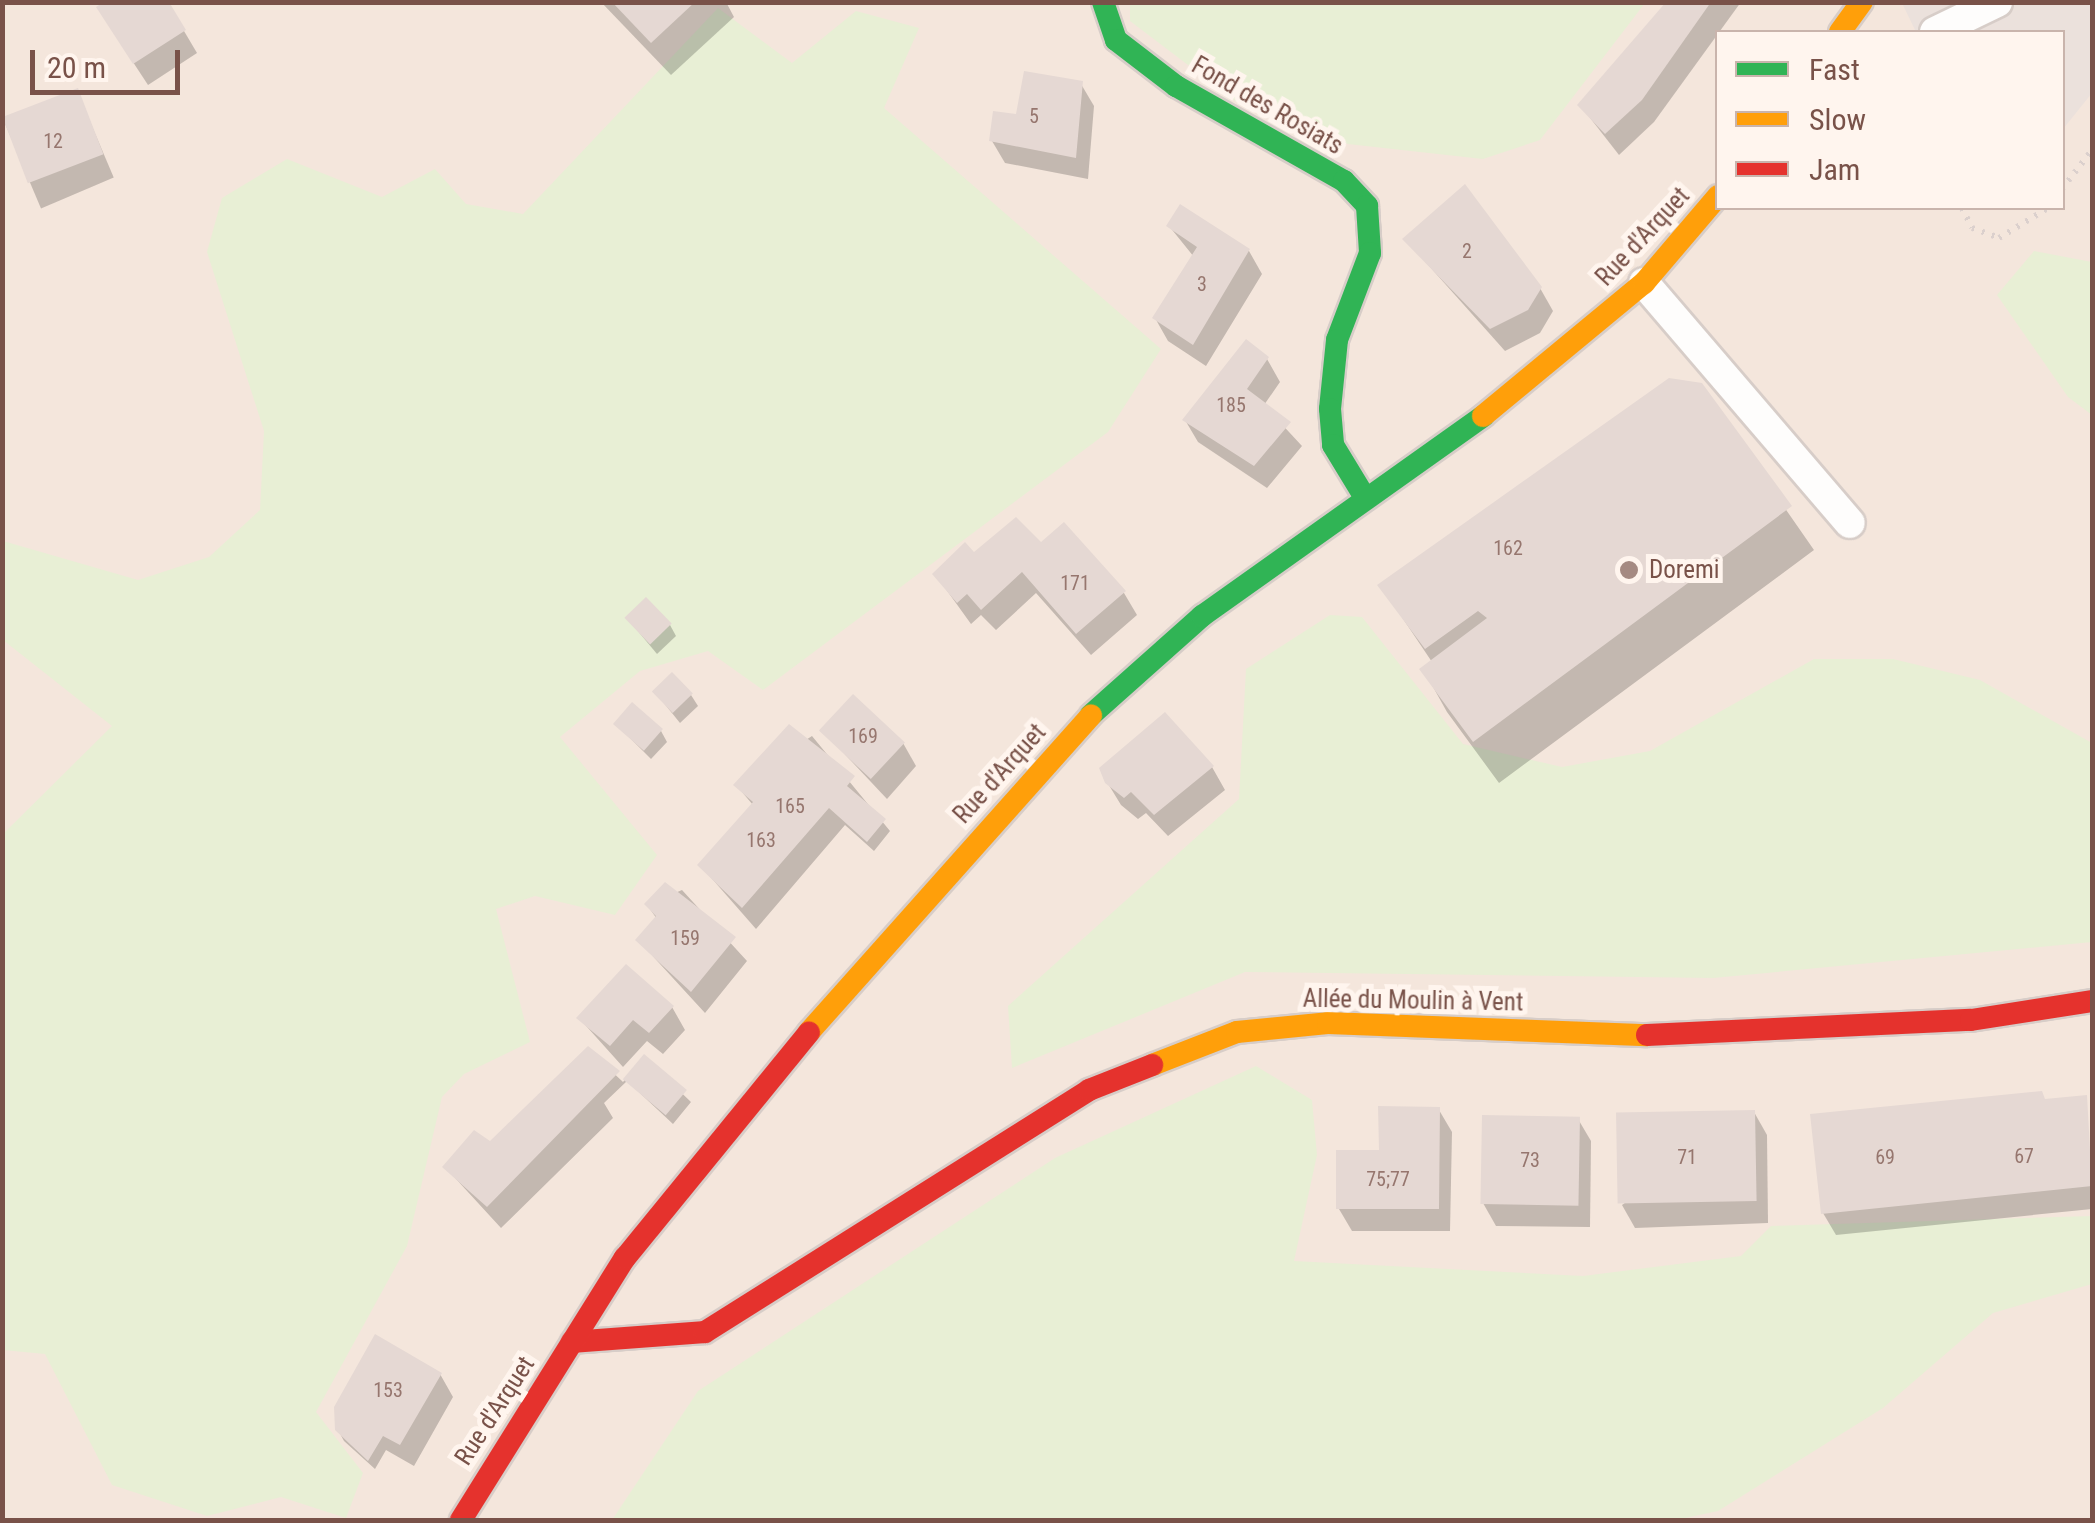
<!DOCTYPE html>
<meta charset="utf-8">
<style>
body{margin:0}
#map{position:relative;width:2095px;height:1523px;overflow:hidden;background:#f8f2ec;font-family:"Roboto Condensed",sans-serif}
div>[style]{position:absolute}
.residential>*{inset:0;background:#f4e6dc}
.industrial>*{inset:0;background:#ebe1dc}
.green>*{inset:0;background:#e8efd5}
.shadow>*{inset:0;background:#0003;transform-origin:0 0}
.building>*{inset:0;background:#e5d8d3;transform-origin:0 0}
.path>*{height:6px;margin-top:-3px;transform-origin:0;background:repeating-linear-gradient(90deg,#dbd0cd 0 2.5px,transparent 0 10.5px)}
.roads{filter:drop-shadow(2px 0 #d7cdc8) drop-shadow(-2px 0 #d7cdc8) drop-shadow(0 2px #d7cdc8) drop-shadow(0 -2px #d7cdc8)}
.lane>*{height:30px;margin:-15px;padding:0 15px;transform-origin:15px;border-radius:15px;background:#fefdfc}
.fast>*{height:22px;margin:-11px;padding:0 11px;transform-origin:11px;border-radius:11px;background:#30b455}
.slow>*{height:22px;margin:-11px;padding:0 11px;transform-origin:11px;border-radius:11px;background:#ff9f0a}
.jam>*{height:22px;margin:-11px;padding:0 11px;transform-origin:11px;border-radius:11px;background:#e5322d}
.dots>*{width:28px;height:28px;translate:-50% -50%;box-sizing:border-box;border:5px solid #fff5ee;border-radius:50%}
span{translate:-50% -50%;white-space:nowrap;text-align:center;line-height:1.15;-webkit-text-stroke:10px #fff5ee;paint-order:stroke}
.number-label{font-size:20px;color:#96766e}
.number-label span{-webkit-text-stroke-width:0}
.street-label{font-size:25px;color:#795249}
.poi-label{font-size:25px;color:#795249}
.left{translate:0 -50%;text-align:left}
.frame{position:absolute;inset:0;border:5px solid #795249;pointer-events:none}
.legend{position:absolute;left:1715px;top:30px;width:350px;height:180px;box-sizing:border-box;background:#fff5ee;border:2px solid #c9b4ac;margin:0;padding:12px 18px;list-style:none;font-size:30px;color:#795249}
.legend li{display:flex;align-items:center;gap:20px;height:50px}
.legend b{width:50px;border:2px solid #c9b4ac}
.scale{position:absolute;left:30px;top:50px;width:150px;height:45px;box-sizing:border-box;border:5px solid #795249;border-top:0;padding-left:12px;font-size:30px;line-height:35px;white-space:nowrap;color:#795249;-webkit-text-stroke:8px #fff5ee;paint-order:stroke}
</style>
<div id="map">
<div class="residential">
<i style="clip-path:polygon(evenodd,3px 3px,2092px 3px,2092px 1520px,3px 1520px,3px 3px,1718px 32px,2062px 32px,2062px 208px,1718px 208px,1718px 32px)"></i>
</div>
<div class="industrial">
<i style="clip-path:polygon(1902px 3px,2092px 3px,2092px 93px,2063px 129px,2062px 32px,1916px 32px)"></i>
</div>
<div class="green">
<i style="clip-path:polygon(1130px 3px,1645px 3px,1540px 140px,1483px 159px,1348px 144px,1242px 106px,1130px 21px)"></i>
<i style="clip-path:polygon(718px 8px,792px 63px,856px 11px,919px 28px,884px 108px,1161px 349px,1108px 432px,763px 690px,708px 651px,640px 671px,560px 737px,657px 855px,615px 915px,535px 896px,496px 909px,530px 1042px,464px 1074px,442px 1097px,407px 1246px,316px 1412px,363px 1473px,346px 1518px,281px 1497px,207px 1516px,112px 1485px,45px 1354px,3px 1350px,3px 834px,112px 726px,3px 640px,3px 541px,138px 580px,209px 557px,260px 510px,264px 431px,207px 252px,222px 198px,287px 159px,382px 197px,435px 169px,466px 204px,523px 214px)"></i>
<i style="clip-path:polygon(2034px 251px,2092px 262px,2092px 415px,2068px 397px,1997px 295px)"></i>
<i style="clip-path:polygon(1330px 615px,1362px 617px,1463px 744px,1562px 767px,1650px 751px,1814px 659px,1893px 659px,1980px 680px,2092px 743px,2092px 942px,1713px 978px,1245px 972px,1012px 1068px,1008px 1006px,1239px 799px,1246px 669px)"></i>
<i style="clip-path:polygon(1256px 1066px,1312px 1100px,1317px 1155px,1294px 1261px,1583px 1276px,1741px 1256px,1771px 1226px,2092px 1216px,2092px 1284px,1993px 1313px,1883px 1408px,1718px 1511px,1676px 1520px,612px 1520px,698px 1391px,1055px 1158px)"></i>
</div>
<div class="shadow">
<i style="clip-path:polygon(601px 2px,726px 2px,734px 17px,671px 75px)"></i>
<i style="clip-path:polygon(1667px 2px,1741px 2px,1654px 122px,1619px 155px,1580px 105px)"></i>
<i style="clip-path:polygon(112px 30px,184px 31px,197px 53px,148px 85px)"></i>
<i style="clip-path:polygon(1081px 84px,1094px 106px,1088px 179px,1005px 163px,992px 141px)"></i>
<i style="left:77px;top:91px;width:94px;height:79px;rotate:67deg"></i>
<i style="clip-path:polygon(1169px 226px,1249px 251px,1262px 274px,1206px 366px,1168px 341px,1155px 318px,1194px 257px)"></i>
<i style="clip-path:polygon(1405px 239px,1540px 288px,1553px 311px,1540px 333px,1505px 351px)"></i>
<i style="clip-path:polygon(1267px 359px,1280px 382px,1264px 405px,1302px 446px,1267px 488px,1198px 442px,1185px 420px)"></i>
<i style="clip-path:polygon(1700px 386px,1814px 550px,1499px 783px,1447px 712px,1423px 669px,1432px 662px,1381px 586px)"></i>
<i style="clip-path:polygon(1041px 546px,1124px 593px,1137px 615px,1091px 655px,1036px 593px,996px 630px,981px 615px,971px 624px,935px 574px,974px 556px)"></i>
<i style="clip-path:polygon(627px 618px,670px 625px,676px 636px,657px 654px)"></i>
<i style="clip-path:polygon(655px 692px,691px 695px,698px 706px,680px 723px)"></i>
<i style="clip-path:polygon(616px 724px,661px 731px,667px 742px,651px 759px)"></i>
<i style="clip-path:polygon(823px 731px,903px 743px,916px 766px,887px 799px)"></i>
<i style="clip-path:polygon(812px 736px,890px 831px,874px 851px,845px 825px,756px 929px,700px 865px,753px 805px,736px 785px)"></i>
<i style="clip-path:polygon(1212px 767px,1225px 790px,1168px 836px,1146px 813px,1138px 819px,1121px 805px,1107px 782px)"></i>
<i style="clip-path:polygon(682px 890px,747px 961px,705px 1013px,638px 940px,657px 919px,647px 905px)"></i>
<i style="clip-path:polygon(672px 1007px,685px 1030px,663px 1054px,647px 1041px,623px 1067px,579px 1018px)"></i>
<i style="clip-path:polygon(588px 1049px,623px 1082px,644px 1057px,691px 1102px,673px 1124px,627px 1081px,604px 1103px,613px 1118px,501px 1228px,445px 1167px,490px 1145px)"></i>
<i style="clip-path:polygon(2086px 1097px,2092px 1209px,1836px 1235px,1823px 1213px,2045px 1101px)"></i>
<i style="clip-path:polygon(1439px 1110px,1452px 1132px,1450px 1231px,1352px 1231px,1339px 1209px,1381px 1152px)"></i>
<i style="clip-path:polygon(1754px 1112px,1767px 1135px,1768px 1223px,1635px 1228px,1622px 1205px)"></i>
<i style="clip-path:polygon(1578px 1119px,1591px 1141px,1590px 1227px,1496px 1226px,1483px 1203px)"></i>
<i style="clip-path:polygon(440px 1374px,453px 1397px,414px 1466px,386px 1450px,375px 1469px,344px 1441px,338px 1430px)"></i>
</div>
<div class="building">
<i style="clip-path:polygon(104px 2px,169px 2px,186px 30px,133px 64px,96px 7px)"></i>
<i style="clip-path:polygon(612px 2px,695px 2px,651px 43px)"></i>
<i style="clip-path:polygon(1666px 2px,1711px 2px,1642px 100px,1605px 134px,1577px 105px)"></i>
<i style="clip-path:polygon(1024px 71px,1083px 81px,1076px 158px,989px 141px,993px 111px,1016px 114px)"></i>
<i style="left:78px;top:88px;width:71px;height:81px;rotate:69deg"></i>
<i style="clip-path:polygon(1465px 184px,1542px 287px,1528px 310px,1490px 329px,1402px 239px)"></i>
<i style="clip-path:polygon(1180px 204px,1250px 249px,1193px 345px,1152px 318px,1197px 247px,1166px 226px)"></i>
<i style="clip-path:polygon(1246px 339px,1269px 357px,1247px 389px,1291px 422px,1254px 466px,1182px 420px)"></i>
<i style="clip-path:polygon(1669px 378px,1702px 383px,1792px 506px,1473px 742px,1419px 669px,1487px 618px,1478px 611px,1425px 649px,1377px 585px)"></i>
<i style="clip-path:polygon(1016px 517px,1041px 542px,1064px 522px,1126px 591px,1076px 634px,1022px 572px,981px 610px,967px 594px,957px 603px,932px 574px,965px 542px,974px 552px)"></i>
<i style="left:646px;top:597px;width:37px;height:30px;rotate:46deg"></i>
<i style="left:672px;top:672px;width:30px;height:28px;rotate:46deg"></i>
<i style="left:853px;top:694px;width:71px;height:50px;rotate:43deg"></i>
<i style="left:632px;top:702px;width:41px;height:29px;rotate:41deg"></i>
<i style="clip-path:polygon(1165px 712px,1214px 766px,1154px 815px,1131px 792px,1124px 798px,1105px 783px,1099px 768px)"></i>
<i style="clip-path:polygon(789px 724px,855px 776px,847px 786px,886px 819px,867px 842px,829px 808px,742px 908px,697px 865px,753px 802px,733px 785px)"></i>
<i style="clip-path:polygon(665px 882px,736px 937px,691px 992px,635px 940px,656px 916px,644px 904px)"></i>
<i style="clip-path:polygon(626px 964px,674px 1006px,649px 1033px,633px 1020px,610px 1046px,576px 1018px)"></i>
<i style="clip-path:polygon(588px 1046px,620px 1071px,487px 1207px,442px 1167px,474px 1130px,490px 1141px)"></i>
<i style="left:644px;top:1054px;width:56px;height:33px;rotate:40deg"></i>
<i style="clip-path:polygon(2042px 1091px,2045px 1099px,2087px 1095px,2092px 1186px,1821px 1214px,1810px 1114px)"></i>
<i style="clip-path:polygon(1378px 1106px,1440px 1107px,1439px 1209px,1336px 1209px,1336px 1150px,1379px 1150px)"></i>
<i style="left:1755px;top:1110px;width:91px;height:139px;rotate:89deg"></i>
<i style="left:1482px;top:1115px;width:98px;height:89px;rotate:1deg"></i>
<i style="clip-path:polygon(375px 1334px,442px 1373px,400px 1445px,383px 1436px,368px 1461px,335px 1430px,334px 1407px)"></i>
</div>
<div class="path">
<i style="left:2062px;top:189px;width:49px;rotate:-52.4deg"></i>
<i style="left:1962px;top:208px;width:22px;rotate:63deg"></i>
<i style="left:1972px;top:228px;width:29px;rotate:20deg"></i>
<i style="left:1999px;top:238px;width:57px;rotate:-31.5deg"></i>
</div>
<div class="roads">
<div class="lane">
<i style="left:1935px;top:32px;width:69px;rotate:-25.8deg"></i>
<i style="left:1644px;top:283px;width:316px;rotate:49.4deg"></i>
</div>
<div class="fast">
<i style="left:1103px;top:2px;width:40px;rotate:71.1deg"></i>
<i style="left:1116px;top:40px;width:76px;rotate:37.5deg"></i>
<i style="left:1176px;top:86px;width:193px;rotate:29.5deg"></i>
<i style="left:1344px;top:181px;width:34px;rotate:47deg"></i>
<i style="left:1367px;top:206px;width:47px;rotate:86.3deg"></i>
<i style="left:1370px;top:253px;width:93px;rotate:110.8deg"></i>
<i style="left:1337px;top:340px;width:69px;rotate:95.8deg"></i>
<i style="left:1330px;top:409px;width:36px;rotate:85deg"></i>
<i style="left:1333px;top:445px;width:60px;rotate:58.7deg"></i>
<i style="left:1091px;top:715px;width:149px;rotate:-41.7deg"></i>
<i style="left:1202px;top:616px;width:345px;rotate:-35.4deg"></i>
</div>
<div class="slow">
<i style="left:1840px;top:32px;width:37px;rotate:-54deg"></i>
<i style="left:1483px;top:416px;width:209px;rotate:-39.6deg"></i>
<i style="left:1644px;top:283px;width:114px;rotate:-49.6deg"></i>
<i style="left:809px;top:1032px;width:424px;rotate:-48.3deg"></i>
<i style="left:1152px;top:1065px;width:91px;rotate:-21.2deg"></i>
<i style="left:1237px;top:1032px;width:91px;rotate:-5.6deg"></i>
<i style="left:1328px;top:1023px;width:319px;rotate:2.2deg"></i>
</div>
<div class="jam">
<i style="left:1647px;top:1035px;width:324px;rotate:-2.7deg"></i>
<i style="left:1971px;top:1020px;width:122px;rotate:-8.9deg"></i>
<i style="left:572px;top:1342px;width:133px;rotate:-4.3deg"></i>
<i style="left:705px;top:1332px;width:454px;rotate:-32.2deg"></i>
<i style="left:1089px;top:1090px;width:68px;rotate:-21.6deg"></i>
<i style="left:461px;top:1520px;width:309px;rotate:-58deg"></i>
<i style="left:625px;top:1258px;width:291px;rotate:-50.8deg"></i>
</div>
</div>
<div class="dots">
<i style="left:1629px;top:570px;background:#a58a82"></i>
</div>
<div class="number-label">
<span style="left:1034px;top:116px">5</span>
<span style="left:53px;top:141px">12</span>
<span style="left:1467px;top:251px">2</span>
<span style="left:1202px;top:284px">3</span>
<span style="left:1231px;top:405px">185</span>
<span style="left:1508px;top:548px">162</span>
<span style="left:1075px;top:583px">171</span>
<span style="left:863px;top:736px">169</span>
<span style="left:790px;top:806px">165</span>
<span style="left:761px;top:840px">163</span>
<span style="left:685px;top:938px">159</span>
<span style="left:2024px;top:1156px">67</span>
<span style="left:1687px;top:1157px">71</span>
<span style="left:1885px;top:1157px">69</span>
<span style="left:1530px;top:1160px">73</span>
<span style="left:1388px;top:1179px">75;77</span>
<span style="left:388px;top:1390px">153</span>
</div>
<div class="street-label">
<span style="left:1267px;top:106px;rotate:30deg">Fond des Rosiats</span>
<span style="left:1643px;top:237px;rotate:-47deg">Rue d'Arquet</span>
<span style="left:1000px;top:774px;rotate:-48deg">Rue d'Arquet</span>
<span style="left:1413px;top:1001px;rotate:1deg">Allée du Moulin à Vent</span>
<span style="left:495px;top:1411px;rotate:-57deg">Rue d'Arquet</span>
</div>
<div class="poi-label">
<span class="left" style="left:1649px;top:570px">Doremi</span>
</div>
<div class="frame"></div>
<ul class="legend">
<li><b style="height:12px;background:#30b455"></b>Fast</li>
<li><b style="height:12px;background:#ff9f0a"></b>Slow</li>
<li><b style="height:12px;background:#e5322d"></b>Jam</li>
</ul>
<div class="scale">20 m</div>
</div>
